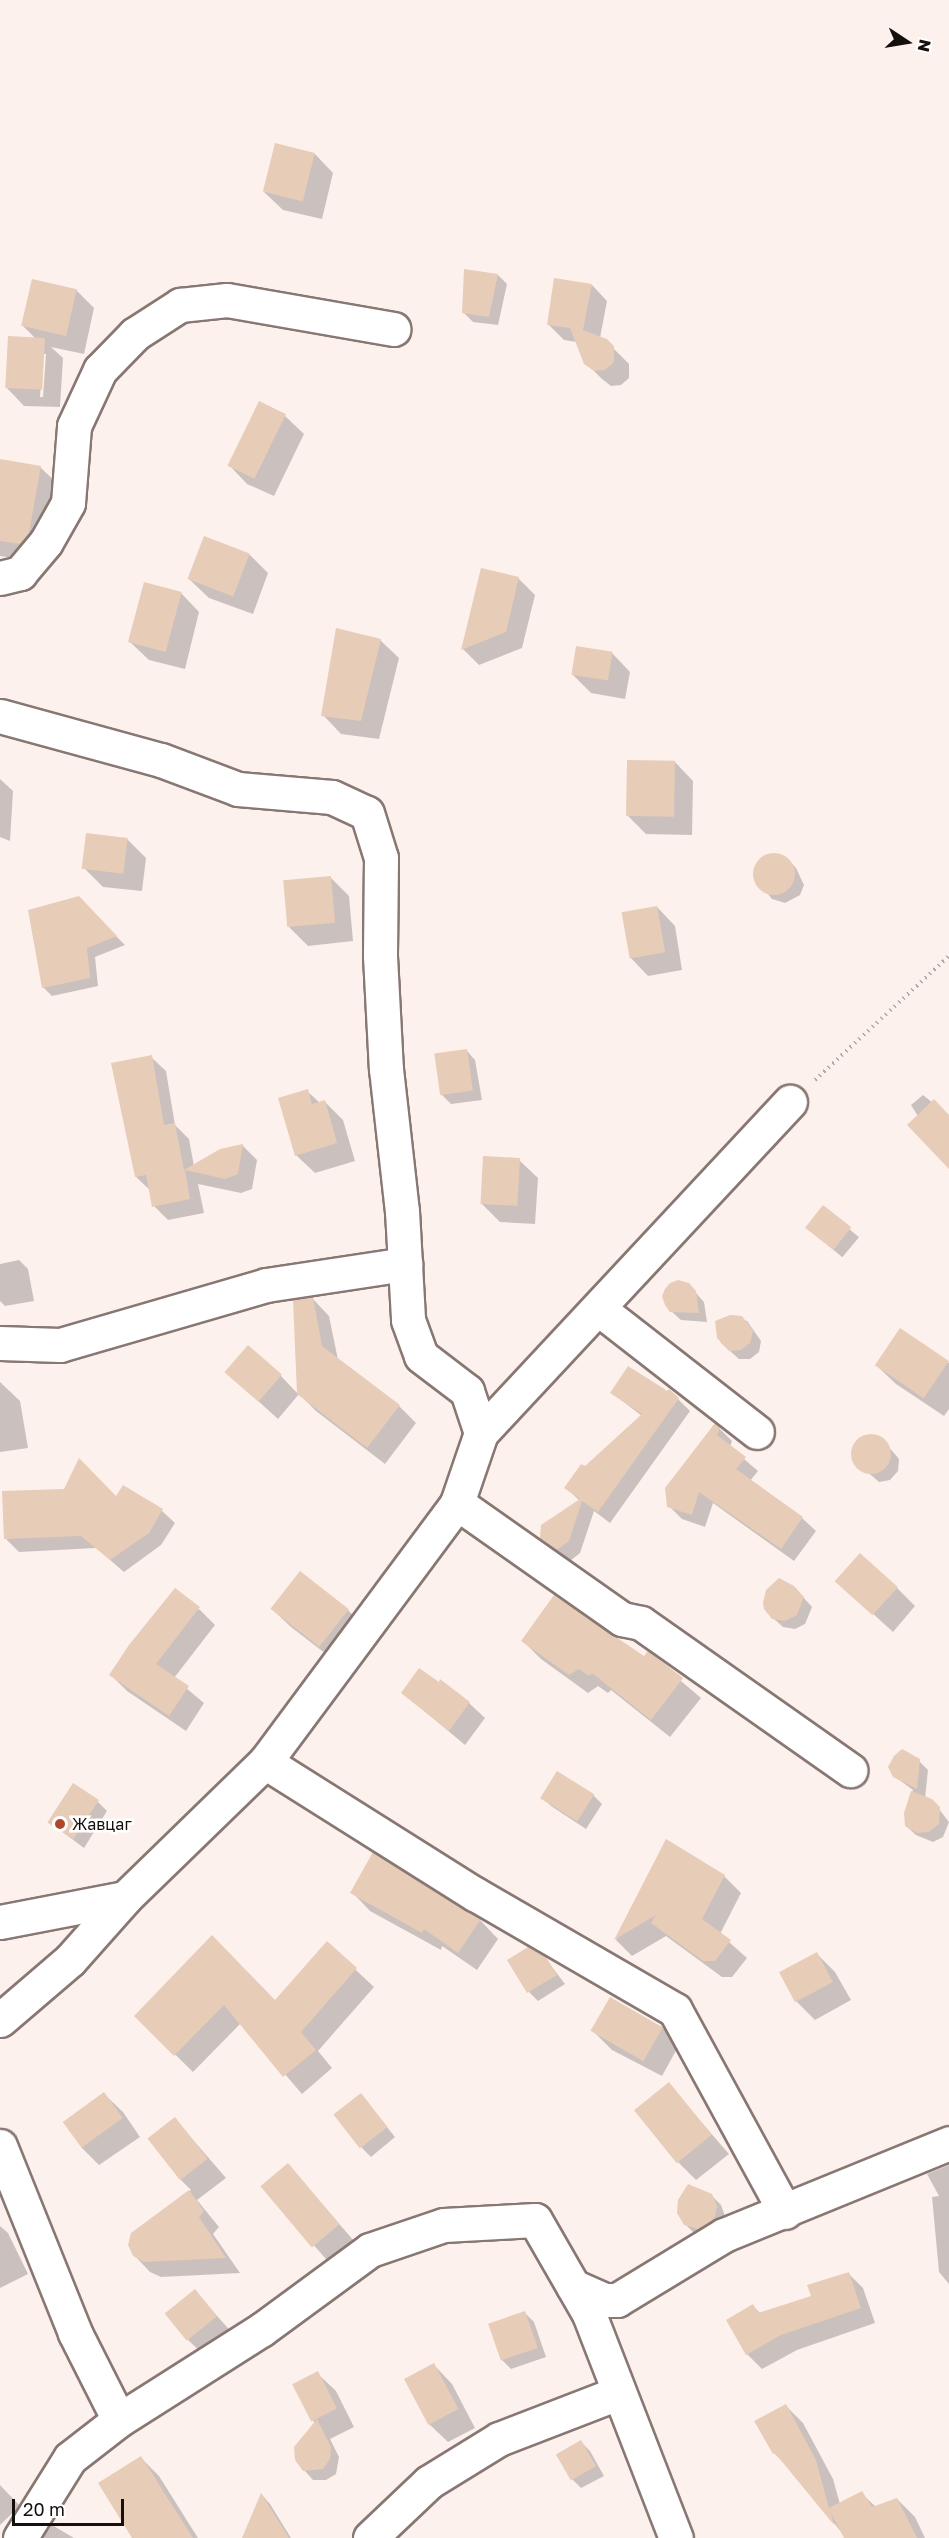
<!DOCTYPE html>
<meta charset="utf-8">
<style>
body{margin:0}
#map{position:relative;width:949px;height:2538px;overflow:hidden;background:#fdf1ed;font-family:"Golos Text",sans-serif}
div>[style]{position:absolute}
.shadow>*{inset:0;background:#0003;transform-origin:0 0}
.building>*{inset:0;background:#e7ccb8;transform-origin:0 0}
.round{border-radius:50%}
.path>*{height:4px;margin-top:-2px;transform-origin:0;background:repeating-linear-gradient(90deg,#b3a9a6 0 1.5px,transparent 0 6px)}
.roads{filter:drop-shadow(2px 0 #887772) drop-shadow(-2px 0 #887772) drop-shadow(0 2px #887772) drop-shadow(0 -2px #887772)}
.minor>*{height:33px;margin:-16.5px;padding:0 16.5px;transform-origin:16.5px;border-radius:16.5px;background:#fff}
.dots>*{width:16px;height:16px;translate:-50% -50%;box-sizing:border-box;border:3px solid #fff;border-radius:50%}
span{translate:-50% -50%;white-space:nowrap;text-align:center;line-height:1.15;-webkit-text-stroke:5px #fff;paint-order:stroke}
.poi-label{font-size:16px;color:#150f0d}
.left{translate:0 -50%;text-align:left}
.north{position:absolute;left:877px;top:12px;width:60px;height:60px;-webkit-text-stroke:4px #fff;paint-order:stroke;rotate:102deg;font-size:16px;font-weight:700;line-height:24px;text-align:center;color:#150f0d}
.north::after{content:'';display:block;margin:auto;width:21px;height:27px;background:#150f0d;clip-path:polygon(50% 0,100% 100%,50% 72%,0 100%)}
.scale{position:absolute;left:12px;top:2499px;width:112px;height:27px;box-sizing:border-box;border:3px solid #150f0d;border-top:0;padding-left:8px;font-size:18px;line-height:21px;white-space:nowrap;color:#150f0d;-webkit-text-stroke:4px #fff;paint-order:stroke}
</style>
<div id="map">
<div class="shadow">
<i style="clip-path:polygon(315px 154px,333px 173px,322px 219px,283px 210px,264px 192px)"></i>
<i style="clip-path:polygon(498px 275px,507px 284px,498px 325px,473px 322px,463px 312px)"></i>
<i style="clip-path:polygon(592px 285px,607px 301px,600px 338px,606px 341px,629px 364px,629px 378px,621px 385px,611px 386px,602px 379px,586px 363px,577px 342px,564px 340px,549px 325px)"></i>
<i style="clip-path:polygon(evenodd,76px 290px,94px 308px,84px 354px,51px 347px,63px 358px,60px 407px,24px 406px,6px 387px,36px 339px,23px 326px,76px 290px,43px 354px,46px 354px,43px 397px,40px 397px,43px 354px)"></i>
<i style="clip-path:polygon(285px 416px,304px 434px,274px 496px,247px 484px,229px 465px)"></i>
<i style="clip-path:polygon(0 460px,40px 467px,59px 485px,38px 562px,0 556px)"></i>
<i style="clip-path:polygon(205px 538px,250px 555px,268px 573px,253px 614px,209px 598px,190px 580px)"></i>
<i style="clip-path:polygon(518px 578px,535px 595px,522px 648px,479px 665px,463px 649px)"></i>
<i style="clip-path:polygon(181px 593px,199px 612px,185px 669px,149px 660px,130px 642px)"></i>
<i style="clip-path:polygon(380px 640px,399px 658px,379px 739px,341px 734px,323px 715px)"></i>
<i style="clip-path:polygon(612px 653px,630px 672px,625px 699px,591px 693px,573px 675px)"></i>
<i style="clip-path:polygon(675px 762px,693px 781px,692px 835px,646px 834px,627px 815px)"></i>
<i style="clip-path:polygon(0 779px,13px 791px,10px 841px,0 837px)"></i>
<i style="clip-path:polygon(127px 839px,146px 858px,142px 891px,103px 887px,84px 868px)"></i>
<i style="clip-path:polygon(774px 854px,787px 858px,796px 868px,804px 885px,800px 895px,785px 903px,772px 899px,755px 878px,755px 871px,761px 859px)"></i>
<i style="clip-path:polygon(331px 878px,349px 896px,353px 941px,308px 946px,289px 927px)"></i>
<i style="clip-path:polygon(78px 898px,125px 945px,95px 957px,98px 986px,52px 996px,43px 987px)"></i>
<i style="clip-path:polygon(657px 907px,675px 926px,682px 970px,648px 976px,630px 957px)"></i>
<i style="clip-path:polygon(466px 1050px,475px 1060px,482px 1100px,451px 1104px,442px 1095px)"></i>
<i style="clip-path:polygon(151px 1057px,166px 1071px,175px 1125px,189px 1139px,194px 1166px,242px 1145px,257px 1160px,252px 1189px,241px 1193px,198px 1184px,204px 1213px,168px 1220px,154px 1206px,151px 1191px,136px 1177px)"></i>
<i style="clip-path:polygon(307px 1091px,320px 1103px,325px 1102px,343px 1120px,355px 1161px,315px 1173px,296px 1155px)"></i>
<i style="clip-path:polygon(923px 1095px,949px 1116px,949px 1166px,911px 1105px)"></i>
<i style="clip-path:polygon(519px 1160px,538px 1178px,535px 1224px,500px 1222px,482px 1204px)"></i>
<i style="left:823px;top:1207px;width:47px;height:26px;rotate:40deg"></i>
<i style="clip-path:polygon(19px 1260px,28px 1269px,34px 1301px,5px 1306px,0 1301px,0 1264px)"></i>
<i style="clip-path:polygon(695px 1292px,704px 1302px,707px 1322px,681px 1320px,671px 1311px)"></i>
<i style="clip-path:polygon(312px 1298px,329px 1316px,338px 1360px,399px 1406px,416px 1423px,385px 1464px,316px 1411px,299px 1394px,278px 1419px,226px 1372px,281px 1376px,298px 1394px)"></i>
<i style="clip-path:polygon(731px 1316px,747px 1321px,761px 1341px,759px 1352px,750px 1359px,739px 1359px,721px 1343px,716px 1322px)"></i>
<i style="clip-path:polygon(900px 1331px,949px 1363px,949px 1409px,944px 1416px,896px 1384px,877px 1366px)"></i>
<i style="clip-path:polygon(629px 1368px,678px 1399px,690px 1411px,610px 1523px,594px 1511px,580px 1553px,570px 1561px,541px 1538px,580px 1501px,566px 1488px,642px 1416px,612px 1393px)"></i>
<i style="clip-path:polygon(0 1382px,20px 1401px,28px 1448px,0 1452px)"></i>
<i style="clip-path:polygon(719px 1428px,732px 1441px,730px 1447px,758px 1471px,750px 1481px,802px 1518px,816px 1531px,794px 1561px,713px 1503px,705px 1527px,682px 1519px,669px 1506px)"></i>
<i style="clip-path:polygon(869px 1436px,882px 1439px,899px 1459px,898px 1471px,890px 1480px,879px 1482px,856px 1462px,856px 1445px)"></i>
<i style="clip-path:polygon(117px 1499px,162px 1511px,175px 1523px,161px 1545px,124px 1572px,96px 1548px,19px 1552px,6px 1539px)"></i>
<i style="clip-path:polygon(300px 1573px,348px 1610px,366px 1629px,339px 1664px,291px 1627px,272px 1609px)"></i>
<i style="clip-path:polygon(837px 1581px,897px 1588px,915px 1606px,893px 1632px)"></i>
<i style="clip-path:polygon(803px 1597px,812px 1607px,805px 1624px,795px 1629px,783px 1627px,773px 1618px)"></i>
<i style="clip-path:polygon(199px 1609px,215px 1625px,174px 1678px,204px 1703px,186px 1731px,127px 1691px,111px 1675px)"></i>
<i style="clip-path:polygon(523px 1641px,644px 1658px,648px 1653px,701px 1698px,670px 1737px,611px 1690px,608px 1693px,598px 1686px,588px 1693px,541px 1659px)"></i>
<i style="clip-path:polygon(403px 1693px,469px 1703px,485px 1718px,465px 1745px)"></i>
<i style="clip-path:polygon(919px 1761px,928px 1770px,925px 1799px,935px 1804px,949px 1822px,943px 1837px,933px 1842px,916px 1835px,906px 1826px,905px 1813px,913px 1790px,894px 1776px)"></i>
<i style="clip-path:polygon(593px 1795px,602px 1804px,586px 1829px,551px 1806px,542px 1797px)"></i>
<i style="clip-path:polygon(98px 1802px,107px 1811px,84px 1848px,49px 1822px)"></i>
<i style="clip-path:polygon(667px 1841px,724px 1876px,741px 1893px,720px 1934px,747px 1958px,732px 1977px,722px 1977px,666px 1936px,632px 1956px,616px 1940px)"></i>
<i style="clip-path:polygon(373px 1854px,480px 1920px,498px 1939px,477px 1970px,442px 1946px,441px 1950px,370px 1911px,352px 1892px)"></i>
<i style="clip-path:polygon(212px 1938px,276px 2002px,327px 1943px,374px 1987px,318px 2051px,332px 2068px,302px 2094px,241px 2023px,193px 2072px,136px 2016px)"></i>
<i style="clip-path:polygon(817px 1954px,835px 1972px,851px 2000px,815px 2020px,796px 2001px,781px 1974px)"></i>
<i style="clip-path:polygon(545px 1958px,565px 1984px,538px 2001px,529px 1992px)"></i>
<i style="clip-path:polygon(661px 2026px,679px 2045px,662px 2076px,612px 2050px,593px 2031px)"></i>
<i style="clip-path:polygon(668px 2084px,729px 2154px,696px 2180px,678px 2162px)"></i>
<i style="clip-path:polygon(104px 2094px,123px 2112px,140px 2137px,99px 2165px,81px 2147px)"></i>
<i style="clip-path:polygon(361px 2095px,395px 2137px,371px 2157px,362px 2148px)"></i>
<i style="clip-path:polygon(175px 2119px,226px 2178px,197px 2200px,219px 2227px,213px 2234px,240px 2273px,161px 2277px,150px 2272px,134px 2255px,132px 2234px,191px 2190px,181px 2180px)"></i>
<i style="left:288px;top:2165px;width:104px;height:33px;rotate:49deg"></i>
<i style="clip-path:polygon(949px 2165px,949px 2284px,939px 2272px,932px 2197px,939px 2196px,927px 2174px)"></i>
<i style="clip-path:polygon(711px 2195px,721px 2205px,725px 2216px,722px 2228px,708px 2237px,694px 2233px,685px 2224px)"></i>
<i style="clip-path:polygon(0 2226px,8px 2233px,28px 2274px,0 2288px)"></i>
<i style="clip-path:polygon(848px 2273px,863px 2288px,875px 2323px,797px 2350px,762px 2369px,747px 2354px,753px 2306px,761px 2314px,813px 2297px)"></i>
<i style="clip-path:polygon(195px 2291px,234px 2335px,207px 2358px,188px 2340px)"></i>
<i style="clip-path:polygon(525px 2313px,534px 2322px,546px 2357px,511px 2369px,502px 2360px)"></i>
<i style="clip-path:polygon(434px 2365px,452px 2384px,475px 2428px,448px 2442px,429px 2424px)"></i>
<i style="clip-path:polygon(317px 2373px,336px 2391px,354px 2427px,330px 2439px,339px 2457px,336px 2474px,326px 2480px,313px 2480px,304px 2470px,315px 2424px,294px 2385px)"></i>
<i style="clip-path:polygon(786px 2406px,803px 2423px,833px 2479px,840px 2504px,861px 2493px,876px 2507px,897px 2499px,915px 2517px,925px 2538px,846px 2538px,792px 2471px,774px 2453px)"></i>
<i style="clip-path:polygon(581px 2442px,590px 2451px,604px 2476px,581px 2488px,572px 2479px,558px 2454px)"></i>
<i style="clip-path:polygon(141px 2458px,159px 2476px,198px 2538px,135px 2538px)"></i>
<i style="clip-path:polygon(0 2485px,20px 2506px,0 2525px)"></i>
<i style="clip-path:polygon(262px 2495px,270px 2504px,291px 2538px,249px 2538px)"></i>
<i style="clip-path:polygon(52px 2525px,74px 2538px,43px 2538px)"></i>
</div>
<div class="building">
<i style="left:275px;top:143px;width:41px;height:50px;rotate:14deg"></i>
<i style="clip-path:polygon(464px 269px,498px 274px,489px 317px,462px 313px)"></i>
<i style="clip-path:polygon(554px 278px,592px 284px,583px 330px,607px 339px,614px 346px,614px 362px,605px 370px,594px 371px,584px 364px,570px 328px,547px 325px)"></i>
<i style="left:32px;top:279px;width:46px;height:48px;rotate:13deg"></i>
<i style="left:8px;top:336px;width:37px;height:52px;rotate:3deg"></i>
<i style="left:259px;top:401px;width:30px;height:72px;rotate:26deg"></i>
<i style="clip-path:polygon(0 459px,41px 466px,29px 533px,20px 544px,0 541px)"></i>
<i style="left:204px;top:536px;width:49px;height:46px;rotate:21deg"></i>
<i style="clip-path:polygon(481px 568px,519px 577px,506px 632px,461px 650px)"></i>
<i style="left:144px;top:582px;width:39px;height:62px;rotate:15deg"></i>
<i style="clip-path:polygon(336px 628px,381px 639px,361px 721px,321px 716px)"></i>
<i style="left:576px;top:646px;width:37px;height:29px;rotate:9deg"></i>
<i style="left:627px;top:760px;width:48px;height:56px;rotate:1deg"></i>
<i style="left:86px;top:833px;width:42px;height:36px;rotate:7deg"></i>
<i class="round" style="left:753px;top:853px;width:42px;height:42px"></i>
<i style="left:331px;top:876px;width:47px;height:48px;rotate:85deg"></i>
<i style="clip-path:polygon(79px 896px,117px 936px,87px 948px,90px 978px,42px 988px,28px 910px)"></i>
<i style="left:657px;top:906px;width:47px;height:36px;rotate:80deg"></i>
<i style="left:467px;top:1049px;width:42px;height:33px;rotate:82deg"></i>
<i style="clip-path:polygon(152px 1055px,164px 1125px,175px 1123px,184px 1170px,220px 1149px,243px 1144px,238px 1174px,225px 1179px,185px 1170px,190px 1199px,152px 1207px,146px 1175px,135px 1177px,111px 1063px)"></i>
<i style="clip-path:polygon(308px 1089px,312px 1104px,325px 1100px,337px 1143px,295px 1156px,278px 1098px)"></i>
<i style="clip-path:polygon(934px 1099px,949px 1115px,949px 1169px,907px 1125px)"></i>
<i style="left:483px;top:1156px;width:37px;height:48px;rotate:3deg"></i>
<i style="left:823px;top:1205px;width:36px;height:29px;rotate:38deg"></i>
<i style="clip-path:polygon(678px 1280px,689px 1283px,696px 1291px,699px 1313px,670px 1312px,665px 1305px,662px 1296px,665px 1289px,670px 1283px)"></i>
<i style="clip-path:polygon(313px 1297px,322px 1346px,400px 1405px,367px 1448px,297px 1394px,293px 1300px)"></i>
<i style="clip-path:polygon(730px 1315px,742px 1316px,753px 1331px,750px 1343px,741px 1350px,729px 1351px,717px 1338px,715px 1321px)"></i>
<i style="left:900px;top:1328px;width:59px;height:45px;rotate:34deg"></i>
<i style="left:248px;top:1345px;width:45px;height:36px;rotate:41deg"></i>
<i style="clip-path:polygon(628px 1366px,666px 1390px,663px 1394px,669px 1389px,679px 1398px,598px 1512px,582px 1501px,569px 1541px,557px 1550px,540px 1538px,541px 1525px,580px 1499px,564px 1488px,581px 1464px,585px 1466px,642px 1414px,610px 1393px)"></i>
<i style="clip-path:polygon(715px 1423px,720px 1427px,717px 1435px,746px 1457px,736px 1469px,803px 1517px,781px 1549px,699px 1492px,692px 1515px,667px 1507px,665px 1488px)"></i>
<i class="round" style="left:851px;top:1434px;width:40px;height:40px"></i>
<i style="clip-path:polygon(79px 1458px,116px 1496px,123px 1485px,163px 1509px,149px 1533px,110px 1560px,81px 1536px,4px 1539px,2px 1491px,64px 1489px)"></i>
<i style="left:860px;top:1553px;width:51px;height:38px;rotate:42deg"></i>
<i style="left:300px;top:1571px;width:62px;height:48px;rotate:38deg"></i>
<i style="clip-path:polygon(779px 1578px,794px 1586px,804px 1597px,797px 1615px,785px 1621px,772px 1619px,764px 1609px,763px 1603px,766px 1590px)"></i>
<i style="clip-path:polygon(175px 1588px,200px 1607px,156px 1664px,189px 1686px,169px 1716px,109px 1675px,129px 1645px)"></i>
<i style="clip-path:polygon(554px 1595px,644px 1656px,648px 1651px,683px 1678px,651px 1720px,592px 1673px,589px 1676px,579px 1669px,569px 1675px,521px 1641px)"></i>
<i style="clip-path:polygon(419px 1668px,439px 1682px,440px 1679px,470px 1702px,449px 1731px,401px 1693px)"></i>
<i style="clip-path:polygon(902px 1749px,920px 1759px,917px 1789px,893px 1777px,888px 1767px,894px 1756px)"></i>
<i style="left:557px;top:1771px;width:44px;height:32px;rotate:32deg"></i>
<i style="left:73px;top:1783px;width:31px;height:47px;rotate:33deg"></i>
<i style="clip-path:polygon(911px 1791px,932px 1799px,940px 1807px,939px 1824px,929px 1832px,917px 1833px,905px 1826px,904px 1813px)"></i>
<i style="clip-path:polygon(666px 1839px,725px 1875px,702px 1919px,731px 1940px,715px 1961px,703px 1961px,651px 1923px,656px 1915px,614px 1940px)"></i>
<i style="clip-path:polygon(373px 1852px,481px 1919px,458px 1953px,424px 1929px,422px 1933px,350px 1893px)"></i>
<i style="clip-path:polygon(212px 1935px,275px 2000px,327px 1941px,357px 1968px,301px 2032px,316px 2050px,283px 2077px,224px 2005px,174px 2056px,134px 2016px)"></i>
<i style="clip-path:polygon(528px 1947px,546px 1957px,557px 1975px,527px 1993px,507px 1960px)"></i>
<i style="left:817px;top:1952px;width:34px;height:43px;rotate:62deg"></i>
<i style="left:610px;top:1997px;width:61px;height:39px;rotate:30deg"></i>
<i style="left:669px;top:2082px;width:68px;height:45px;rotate:51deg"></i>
<i style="left:104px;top:2092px;width:32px;height:51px;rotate:54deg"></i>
<i style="left:361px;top:2093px;width:43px;height:35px;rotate:52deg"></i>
<i style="left:175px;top:2117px;width:53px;height:35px;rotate:52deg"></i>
<i style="left:288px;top:2163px;width:80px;height:36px;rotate:50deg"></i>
<i style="clip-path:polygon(688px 2184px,712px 2194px,717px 2206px,714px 2219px,698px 2229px,684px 2225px,677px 2213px,678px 2200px)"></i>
<i style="clip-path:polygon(189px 2190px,204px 2211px,199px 2217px,226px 2258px,144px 2262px,133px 2256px,128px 2245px,131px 2233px)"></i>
<i style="clip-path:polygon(849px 2272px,861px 2308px,781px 2335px,746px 2355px,726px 2320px,753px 2304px,758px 2313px,811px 2296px,807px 2285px)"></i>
<i style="left:195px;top:2289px;width:35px;height:39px;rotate:51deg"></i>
<i style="left:525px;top:2311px;width:39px;height:39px;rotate:71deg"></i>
<i style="left:434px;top:2363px;width:52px;height:34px;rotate:62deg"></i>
<i style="left:318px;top:2371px;width:42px;height:29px;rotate:63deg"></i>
<i style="clip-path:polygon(786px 2404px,816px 2460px,829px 2508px,862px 2491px,872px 2507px,897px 2498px,917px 2538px,844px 2538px,831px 2513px,834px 2525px,775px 2453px,773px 2454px,754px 2421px)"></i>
<i style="clip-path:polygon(317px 2419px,331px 2447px,330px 2459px,323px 2469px,303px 2471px,295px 2460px,294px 2447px)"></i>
<i style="left:581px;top:2440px;width:30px;height:29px;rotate:60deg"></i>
<i style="clip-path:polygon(141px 2456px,193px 2538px,132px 2538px,98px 2483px)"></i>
<i style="clip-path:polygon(261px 2493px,289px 2538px,242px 2538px)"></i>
</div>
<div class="path">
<i style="left:815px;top:1080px;width:183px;rotate:-42.8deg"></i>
</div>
<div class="roads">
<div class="minor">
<i style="left:0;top:578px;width:21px;rotate:-14deg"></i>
<i style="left:20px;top:573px;width:40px;rotate:-50deg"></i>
<i style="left:46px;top:542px;width:45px;rotate:-60.6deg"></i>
<i style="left:68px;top:503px;width:77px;rotate:-85.5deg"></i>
<i style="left:74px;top:426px;width:62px;rotate:-65.1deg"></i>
<i style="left:100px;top:370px;width:50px;rotate:-45.8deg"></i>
<i style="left:135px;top:334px;width:54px;rotate:-32.8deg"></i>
<i style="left:180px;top:305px;width:47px;rotate:-6.1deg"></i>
<i style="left:227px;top:300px;width:169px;rotate:9.9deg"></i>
<i style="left:0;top:716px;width:167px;rotate:15.3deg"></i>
<i style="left:161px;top:760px;width:82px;rotate:20.6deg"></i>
<i style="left:238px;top:789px;width:94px;rotate:4.9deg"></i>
<i style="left:332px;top:797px;width:38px;rotate:25deg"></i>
<i style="left:367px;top:813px;width:47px;rotate:72.7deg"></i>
<i style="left:381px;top:858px;width:98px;rotate:90.6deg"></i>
<i style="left:380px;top:956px;width:113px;rotate:87deg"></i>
<i style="left:386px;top:1069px;width:143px;rotate:83.6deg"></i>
<i style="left:402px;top:1211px;width:109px;rotate:86.8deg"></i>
<i style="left:408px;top:1320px;width:38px;rotate:70deg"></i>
<i style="left:421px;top:1356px;width:58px;rotate:37.3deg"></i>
<i style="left:467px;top:1391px;width:44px;rotate:71.6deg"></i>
<i style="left:599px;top:1309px;width:200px;rotate:37.9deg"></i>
<i style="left:0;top:1343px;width:60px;rotate:1.9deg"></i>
<i style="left:60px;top:1345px;width:215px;rotate:-16.2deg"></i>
<i style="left:266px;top:1285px;width:141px;rotate:-8.6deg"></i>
<i style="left:457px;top:1503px;width:202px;rotate:35.1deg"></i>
<i style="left:622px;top:1619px;width:19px;rotate:12deg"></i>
<i style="left:641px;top:1623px;width:256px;rotate:35.1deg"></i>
<i style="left:265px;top:1762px;width:248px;rotate:32.2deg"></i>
<i style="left:475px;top:1894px;width:231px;rotate:30.1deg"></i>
<i style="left:675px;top:2010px;width:230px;rotate:61.4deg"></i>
<i style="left:0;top:1922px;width:127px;rotate:-10.9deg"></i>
<i style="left:0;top:2020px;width:92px;rotate:-40.6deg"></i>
<i style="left:70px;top:1960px;width:83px;rotate:-48.4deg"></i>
<i style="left:125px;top:1898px;width:195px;rotate:-44.2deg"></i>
<i style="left:265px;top:1762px;width:322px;rotate:-53.4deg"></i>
<i style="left:457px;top:1503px;width:74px;rotate:-71.1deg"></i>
<i style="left:481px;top:1433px;width:453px;rotate:-47deg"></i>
<i style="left:0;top:2146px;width:201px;rotate:68.1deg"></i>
<i style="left:75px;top:2333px;width:97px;rotate:63.2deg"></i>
<i style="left:573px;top:2286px;width:34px;rotate:24deg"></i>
<i style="left:604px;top:2300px;width:13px"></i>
<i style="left:617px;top:2300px;width:125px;rotate:-31.3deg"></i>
<i style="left:724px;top:2235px;width:243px;rotate:-22.2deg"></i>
<i style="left:20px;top:2538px;width:94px;rotate:-58deg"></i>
<i style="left:70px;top:2458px;width:62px;rotate:-37.8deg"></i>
<i style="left:119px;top:2420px;width:168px;rotate:-32.4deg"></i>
<i style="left:261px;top:2330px;width:135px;rotate:-36.3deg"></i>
<i style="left:370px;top:2250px;width:78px;rotate:-18.7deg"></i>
<i style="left:444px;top:2225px;width:91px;rotate:-3.1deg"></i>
<i style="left:535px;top:2220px;width:108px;rotate:60.1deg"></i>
<i style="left:589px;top:2314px;width:240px;rotate:68.8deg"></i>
<i style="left:370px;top:2538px;width:81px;rotate:-43.5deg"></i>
<i style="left:429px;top:2482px;width:82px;rotate:-31.6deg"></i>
<i style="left:499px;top:2439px;width:128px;rotate:-21.1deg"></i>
</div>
</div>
<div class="dots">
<i style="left:60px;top:1824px;background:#af4728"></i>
</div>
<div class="poi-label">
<span class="left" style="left:72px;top:1824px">Жавцаг</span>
</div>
<div class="north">N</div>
<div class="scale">20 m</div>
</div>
